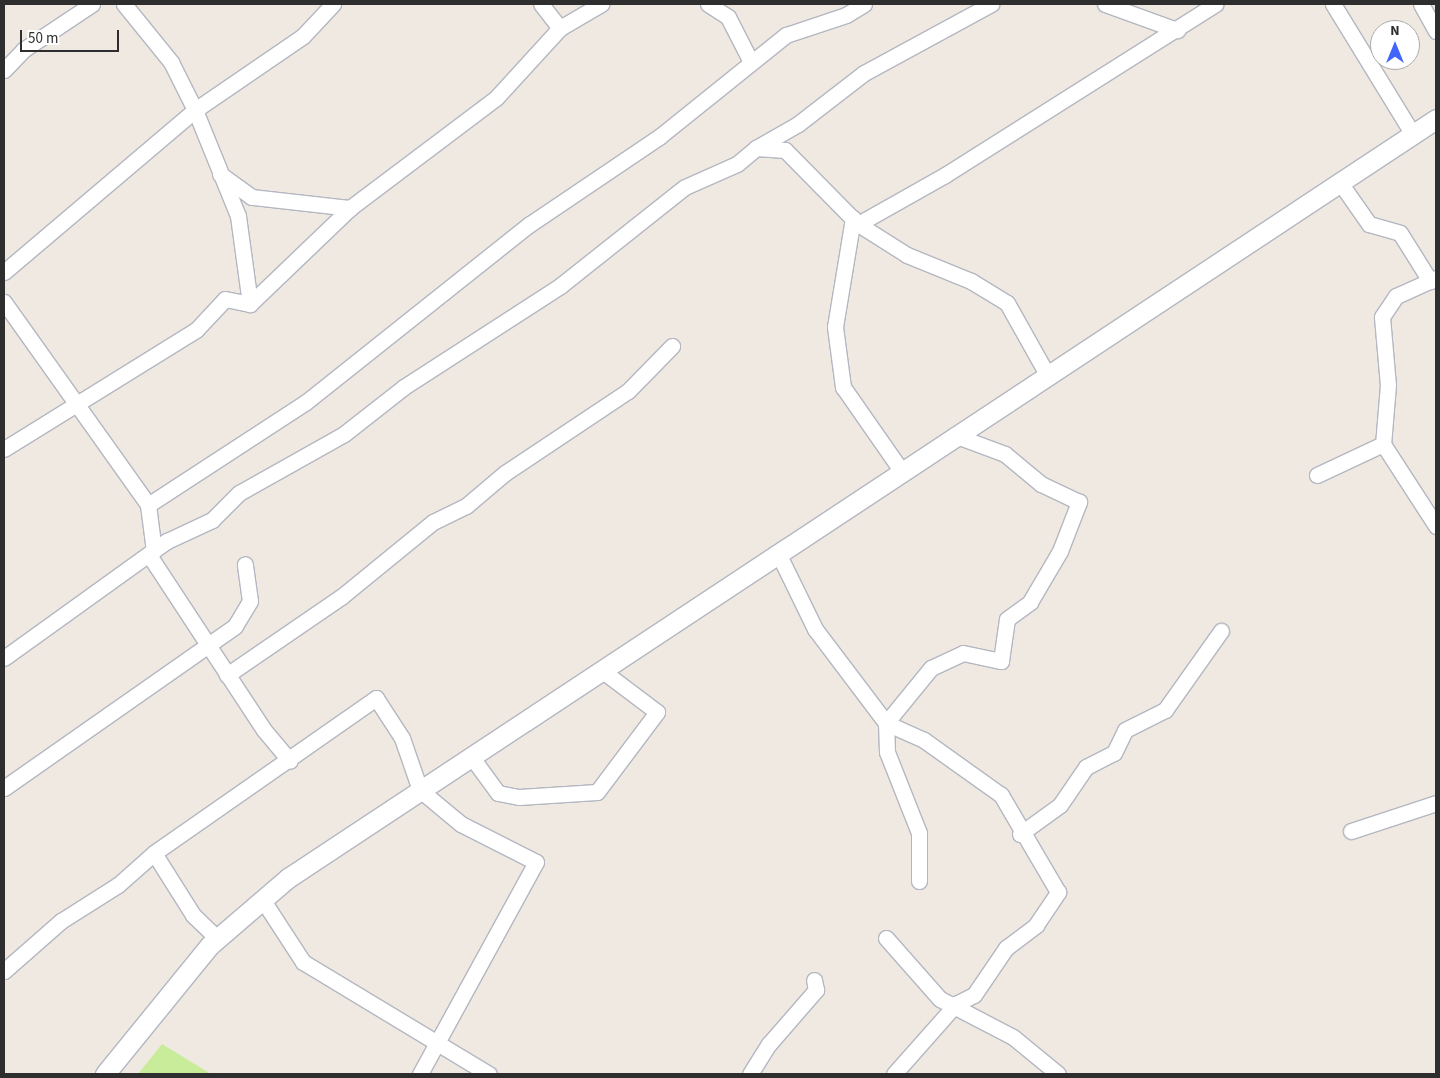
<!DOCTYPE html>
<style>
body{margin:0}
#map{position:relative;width:1440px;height:1078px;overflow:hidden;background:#efe9e1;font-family:"Source Sans 3",sans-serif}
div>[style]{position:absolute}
.pitch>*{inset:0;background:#c9ec9a}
.roads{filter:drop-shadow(1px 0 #b4b7c1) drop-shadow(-1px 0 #b4b7c1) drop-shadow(0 1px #b4b7c1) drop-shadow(0 -1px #b4b7c1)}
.minor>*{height:15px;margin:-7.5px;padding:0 7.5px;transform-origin:7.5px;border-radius:7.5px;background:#fff}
.tertiary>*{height:19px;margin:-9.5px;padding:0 9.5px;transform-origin:9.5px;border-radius:9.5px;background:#fff}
span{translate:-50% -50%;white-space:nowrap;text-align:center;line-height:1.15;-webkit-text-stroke:4px #fff;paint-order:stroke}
.frame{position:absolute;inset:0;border:5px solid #2e2e2e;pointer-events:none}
.north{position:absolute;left:1370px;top:20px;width:50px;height:50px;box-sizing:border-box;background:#fff;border:1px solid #ababab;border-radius:50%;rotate:0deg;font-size:14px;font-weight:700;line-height:20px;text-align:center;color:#2e2e2e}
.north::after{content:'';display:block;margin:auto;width:18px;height:22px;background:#4264fb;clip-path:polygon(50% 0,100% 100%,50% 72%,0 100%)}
.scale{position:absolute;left:20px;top:30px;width:99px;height:22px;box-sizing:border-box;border:2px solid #2e2e2e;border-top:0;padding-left:6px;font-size:15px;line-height:18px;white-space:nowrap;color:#2e2e2e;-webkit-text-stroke:4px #fff;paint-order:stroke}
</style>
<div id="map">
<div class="pitch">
<i style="clip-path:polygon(162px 1044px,211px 1074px,138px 1074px)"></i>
</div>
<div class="roads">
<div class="minor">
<i style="left:124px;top:4px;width:75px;rotate:51deg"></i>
<i style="left:171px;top:62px;width:54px;rotate:63.4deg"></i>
<i style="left:195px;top:110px;width:114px;rotate:67.9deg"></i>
<i style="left:238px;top:216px;width:89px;rotate:82.2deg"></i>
<i style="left:541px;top:4px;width:31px;rotate:52deg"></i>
<i style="left:708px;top:4px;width:24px;rotate:33deg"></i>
<i style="left:728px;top:17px;width:51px;rotate:62.9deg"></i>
<i style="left:1105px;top:4px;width:77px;rotate:19.9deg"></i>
<i style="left:1333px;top:4px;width:151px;rotate:58.5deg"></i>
<i style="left:1421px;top:4px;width:31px;rotate:61deg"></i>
<i style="left:4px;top:70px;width:28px;rotate:-46deg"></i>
<i style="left:23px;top:50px;width:83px;rotate:-33.7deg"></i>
<i style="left:756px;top:148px;width:48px;rotate:-29.7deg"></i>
<i style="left:798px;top:124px;width:83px;rotate:-37.7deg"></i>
<i style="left:864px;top:73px;width:145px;rotate:-28.5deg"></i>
<i style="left:220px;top:174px;width:39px;rotate:36deg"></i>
<i style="left:252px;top:197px;width:99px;rotate:6.4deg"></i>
<i style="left:1341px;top:184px;width:49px;rotate:55deg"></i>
<i style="left:1369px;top:224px;width:32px;rotate:16deg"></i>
<i style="left:1400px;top:233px;width:57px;rotate:58deg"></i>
<i style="left:853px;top:218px;width:110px;rotate:99.4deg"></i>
<i style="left:835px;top:327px;width:61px;rotate:82.4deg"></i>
<i style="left:843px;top:387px;width:101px;rotate:55.1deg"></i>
<i style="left:858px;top:224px;width:100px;rotate:-29.4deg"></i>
<i style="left:945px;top:175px;width:320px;rotate:-32.3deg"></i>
<i style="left:4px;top:272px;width:250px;rotate:-40.3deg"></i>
<i style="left:195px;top:110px;width:131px;rotate:-34.4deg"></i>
<i style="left:303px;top:36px;width:44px;rotate:-46.8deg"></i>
<i style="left:1436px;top:278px;width:44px;rotate:155.8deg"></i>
<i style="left:1396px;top:296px;width:25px;rotate:124deg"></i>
<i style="left:1382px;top:317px;width:68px;rotate:85deg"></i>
<i style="left:1388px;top:385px;width:59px;rotate:94.8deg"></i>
<i style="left:1383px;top:444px;width:98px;rotate:57.1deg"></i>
<i style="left:4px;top:302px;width:249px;rotate:54.6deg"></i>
<i style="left:148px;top:505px;width:46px;rotate:82.6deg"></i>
<i style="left:4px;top:449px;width:226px;rotate:-31.8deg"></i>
<i style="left:196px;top:330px;width:42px;rotate:-46.9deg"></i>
<i style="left:225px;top:299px;width:25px;rotate:11deg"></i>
<i style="left:250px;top:304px;width:139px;rotate:-43.8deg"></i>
<i style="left:350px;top:208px;width:183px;rotate:-37deg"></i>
<i style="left:496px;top:98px;width:95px;rotate:-47.6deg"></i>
<i style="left:560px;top:28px;width:48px;rotate:-30.3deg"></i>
<i style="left:1317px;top:475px;width:73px;rotate:-25.2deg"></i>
<i style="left:148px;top:505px;width:189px;rotate:-33.1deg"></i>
<i style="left:306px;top:402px;width:286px;rotate:-38.5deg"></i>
<i style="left:530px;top:224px;width:156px;rotate:-34deg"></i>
<i style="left:659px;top:137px;width:163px;rotate:-38.8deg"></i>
<i style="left:786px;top:35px;width:63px;rotate:-18.4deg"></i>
<i style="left:846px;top:15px;width:21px;rotate:-31deg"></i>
<i style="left:778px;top:553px;width:85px;rotate:64deg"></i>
<i style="left:815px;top:629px;width:118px;rotate:52.9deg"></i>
<i style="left:886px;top:723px;width:29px;rotate:88deg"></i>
<i style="left:887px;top:752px;width:87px;rotate:68.4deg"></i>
<i style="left:919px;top:833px;width:48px;rotate:90deg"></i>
<i style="left:149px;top:555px;width:209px;rotate:56.7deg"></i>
<i style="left:264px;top:730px;width:40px;rotate:50deg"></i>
<i style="left:4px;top:658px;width:201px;rotate:-35.7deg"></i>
<i style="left:167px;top:541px;width:50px;rotate:-25deg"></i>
<i style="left:212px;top:520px;width:38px;rotate:-45deg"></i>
<i style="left:239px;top:493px;width:120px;rotate:-29.3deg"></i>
<i style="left:344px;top:434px;width:76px;rotate:-38.1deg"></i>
<i style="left:404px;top:387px;width:186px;rotate:-32.9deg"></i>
<i style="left:560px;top:286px;width:159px;rotate:-38.4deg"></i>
<i style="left:685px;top:187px;width:57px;rotate:-23.9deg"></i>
<i style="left:737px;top:164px;width:25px;rotate:-40deg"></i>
<i style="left:756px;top:148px;width:29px;rotate:4deg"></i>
<i style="left:785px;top:150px;width:104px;rotate:45.4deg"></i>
<i style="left:858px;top:224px;width:58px;rotate:32.3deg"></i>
<i style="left:907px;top:255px;width:69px;rotate:22.1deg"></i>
<i style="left:971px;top:281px;width:42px;rotate:31.4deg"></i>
<i style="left:1007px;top:303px;width:84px;rotate:60.7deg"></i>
<i style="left:227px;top:675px;width:138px;rotate:-34.4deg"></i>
<i style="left:341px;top:597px;width:119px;rotate:-39.2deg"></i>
<i style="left:433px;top:522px;width:37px;rotate:-26deg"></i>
<i style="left:466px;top:506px;width:51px;rotate:-40.2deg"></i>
<i style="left:505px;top:473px;width:148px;rotate:-33.7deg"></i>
<i style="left:628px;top:391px;width:63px;rotate:-45.6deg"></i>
<i style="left:473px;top:759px;width:42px;rotate:53.7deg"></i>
<i style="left:498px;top:793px;width:21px;rotate:11deg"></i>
<i style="left:519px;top:797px;width:78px;rotate:-3.7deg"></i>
<i style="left:597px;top:792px;width:100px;rotate:-53.1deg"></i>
<i style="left:657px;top:712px;width:66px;rotate:-143deg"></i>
<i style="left:4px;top:788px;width:282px;rotate:-35deg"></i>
<i style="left:235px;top:626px;width:29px;rotate:-59deg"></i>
<i style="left:250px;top:601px;width:37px;rotate:-98deg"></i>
<i style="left:1351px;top:831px;width:89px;rotate:-18.2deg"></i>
<i style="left:1020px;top:834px;width:49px;rotate:-35.9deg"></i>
<i style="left:1060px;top:805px;width:46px;rotate:-55.6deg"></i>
<i style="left:1086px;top:767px;width:31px;rotate:-27deg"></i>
<i style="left:1114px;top:753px;width:25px;rotate:-64deg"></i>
<i style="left:1125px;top:730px;width:45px;rotate:-26.6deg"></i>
<i style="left:1165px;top:710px;width:97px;rotate:-54.7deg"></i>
<i style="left:154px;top:853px;width:271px;rotate:-34.9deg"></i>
<i style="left:376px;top:698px;width:48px;rotate:57deg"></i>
<i style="left:402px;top:738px;width:55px;rotate:70.9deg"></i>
<i style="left:420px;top:790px;width:53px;rotate:39.7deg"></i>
<i style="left:461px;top:824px;width:84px;rotate:26.9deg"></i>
<i style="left:536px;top:862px;width:242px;rotate:118.7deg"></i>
<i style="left:262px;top:899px;width:75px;rotate:56.9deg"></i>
<i style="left:303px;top:962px;width:217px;rotate:31.1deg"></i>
<i style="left:886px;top:938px;width:81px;rotate:48.5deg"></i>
<i style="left:940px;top:999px;width:82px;rotate:27.5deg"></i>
<i style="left:1013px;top:1037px;width:58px;rotate:39.4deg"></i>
<i style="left:4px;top:971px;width:76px;rotate:-41.3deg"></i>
<i style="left:61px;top:921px;width:67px;rotate:-32.3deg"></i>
<i style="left:118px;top:885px;width:48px;rotate:-41.6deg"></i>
<i style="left:154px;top:853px;width:73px;rotate:57.8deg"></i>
<i style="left:193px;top:915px;width:33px;rotate:44deg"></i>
<i style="left:750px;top:1074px;width:36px;rotate:-58deg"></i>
<i style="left:769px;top:1044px;width:72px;rotate:-49deg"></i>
<i style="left:816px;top:990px;width:10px;rotate:-101deg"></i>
<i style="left:894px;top:1074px;width:94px;rotate:-48.5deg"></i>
<i style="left:956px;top:1004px;width:20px;rotate:-27deg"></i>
<i style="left:974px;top:995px;width:57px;rotate:-55.8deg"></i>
<i style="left:1006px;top:948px;width:38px;rotate:-37deg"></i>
<i style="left:1036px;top:925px;width:40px;rotate:-56deg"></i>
<i style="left:1058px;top:892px;width:113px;rotate:-120.4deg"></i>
<i style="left:1001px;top:795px;width:95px;rotate:-144.5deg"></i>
<i style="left:924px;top:740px;width:42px;rotate:-155.9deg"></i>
<i style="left:886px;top:723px;width:71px;rotate:-50.7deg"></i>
<i style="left:931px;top:668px;width:35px;rotate:-25deg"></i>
<i style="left:963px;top:653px;width:39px;rotate:12deg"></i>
<i style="left:1001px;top:661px;width:42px;rotate:-81.9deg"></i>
<i style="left:1007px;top:619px;width:29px;rotate:-36deg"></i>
<i style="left:1030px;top:602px;width:59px;rotate:-59.5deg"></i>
<i style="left:1060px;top:551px;width:53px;rotate:-68.8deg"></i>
<i style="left:1079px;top:502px;width:42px;rotate:-154.7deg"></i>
<i style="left:1041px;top:484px;width:47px;rotate:-140.2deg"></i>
<i style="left:1005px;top:454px;width:54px;rotate:-159.6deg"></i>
</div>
<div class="tertiary">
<i style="left:105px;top:1074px;width:166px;rotate:-50.9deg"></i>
<i style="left:210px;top:945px;width:103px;rotate:-40.7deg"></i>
<i style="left:288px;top:878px;width:1376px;rotate:-33.47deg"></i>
</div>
</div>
<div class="frame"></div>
<div class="north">N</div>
<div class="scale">50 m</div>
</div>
